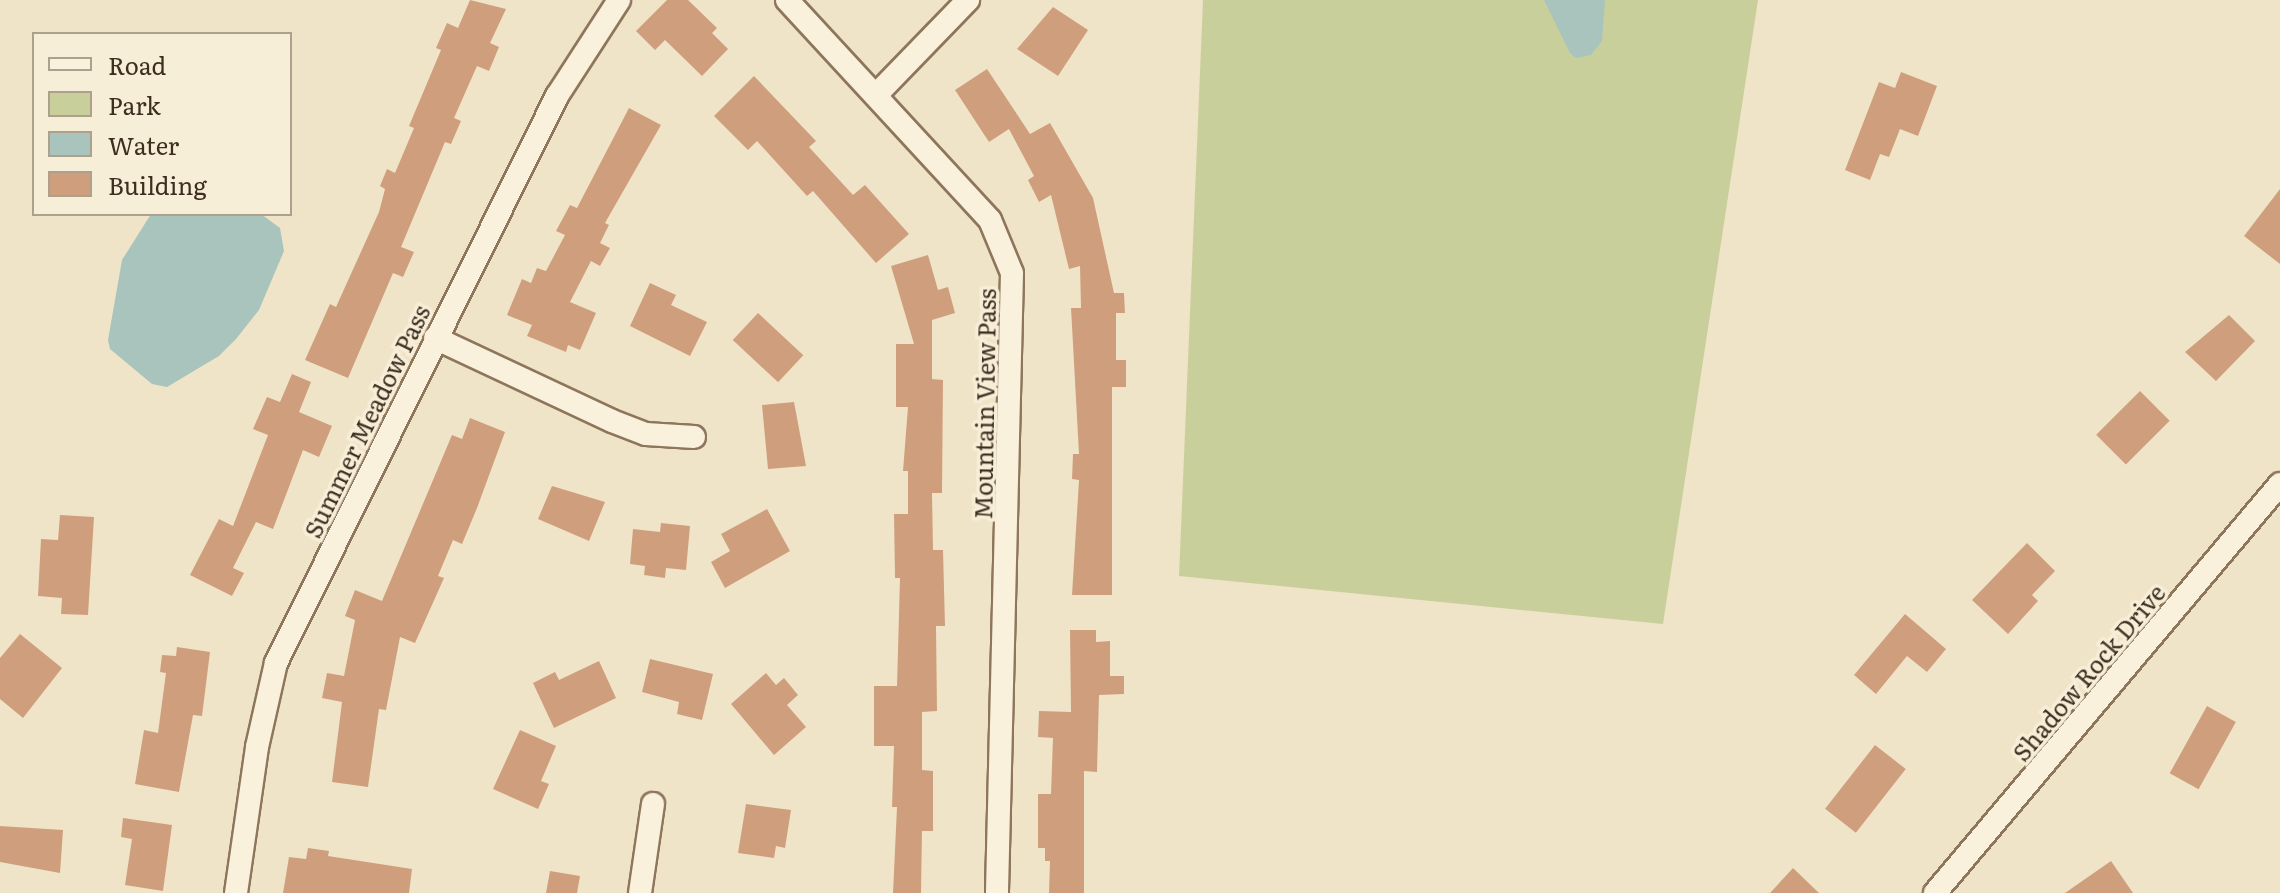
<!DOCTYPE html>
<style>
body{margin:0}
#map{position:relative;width:2280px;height:893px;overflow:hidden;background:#f0e4c8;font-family:Literata,serif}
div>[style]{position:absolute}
.green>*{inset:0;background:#c9cf9b}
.water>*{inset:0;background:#a9c4bc}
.building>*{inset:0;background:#cf9f7d;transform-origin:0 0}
.roads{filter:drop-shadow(2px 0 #8d765c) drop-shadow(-2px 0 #8d765c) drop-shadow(0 2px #8d765c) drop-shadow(0 -2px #8d765c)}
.minor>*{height:22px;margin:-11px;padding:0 11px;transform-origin:11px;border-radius:11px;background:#faf1dc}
span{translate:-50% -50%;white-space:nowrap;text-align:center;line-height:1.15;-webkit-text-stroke:7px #f7eed8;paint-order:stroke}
.street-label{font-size:24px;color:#3d2e20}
.legend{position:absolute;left:32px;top:32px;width:260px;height:184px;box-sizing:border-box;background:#f7eed8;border:2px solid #ada18e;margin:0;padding:10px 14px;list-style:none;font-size:24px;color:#3d2e20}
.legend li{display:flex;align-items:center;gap:16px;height:40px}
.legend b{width:40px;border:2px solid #ada18e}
</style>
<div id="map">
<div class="green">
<i style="clip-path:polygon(1203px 0,1758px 0,1663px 624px,1179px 576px)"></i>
</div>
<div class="water">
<i style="clip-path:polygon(1544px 0,1605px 0,1602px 41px,1591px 55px,1576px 58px,1570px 53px)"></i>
<i style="clip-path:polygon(151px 214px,261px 214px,280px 228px,284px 251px,259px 310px,236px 339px,219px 356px,167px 387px,152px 384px,110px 349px,108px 340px,122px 260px)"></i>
</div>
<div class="building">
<i style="clip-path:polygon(470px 0,506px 9px,490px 43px,499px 47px,489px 71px,477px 66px,454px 118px,461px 121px,451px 144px,445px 142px,401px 247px,414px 252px,403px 277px,393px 273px,348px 378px,305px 360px,330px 304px,336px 307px,379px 212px,385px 189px,380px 186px,387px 169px,395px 173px,414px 128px,409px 126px,441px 50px,436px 48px,447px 23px,458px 28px)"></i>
<i style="clip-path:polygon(667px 0,688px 0,717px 28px,712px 33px,728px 49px,702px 76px,665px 40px,655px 50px,636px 31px)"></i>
<i style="clip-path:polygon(1053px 7px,1088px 30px,1058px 76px,1017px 49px)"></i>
<i style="clip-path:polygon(987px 69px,1030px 134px,1050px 123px,1093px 198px,1114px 293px,1124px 293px,1125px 313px,1116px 313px,1116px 360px,1126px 360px,1126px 387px,1112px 387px,1112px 595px,1072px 595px,1079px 480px,1072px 479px,1073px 454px,1079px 454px,1071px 308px,1081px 308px,1080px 266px,1069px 269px,1051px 195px,1039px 202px,1028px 180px,1034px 176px,1009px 129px,989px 142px,955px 90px)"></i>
<i style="clip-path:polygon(1901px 72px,1937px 86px,1918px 136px,1900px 129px,1889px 157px,1880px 154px,1870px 180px,1845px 170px,1879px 82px,1895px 88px)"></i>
<i style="clip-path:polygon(754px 76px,816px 141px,809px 147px,853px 195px,865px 185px,909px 234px,876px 263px,813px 191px,807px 196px,757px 141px,748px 150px,714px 116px)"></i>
<i style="clip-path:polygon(629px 108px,661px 125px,605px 223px,609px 225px,600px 243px,610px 248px,600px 266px,591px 261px,570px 302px,596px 313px,580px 350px,568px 345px,566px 352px,527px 336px,532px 325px,507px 315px,522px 279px,531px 283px,537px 268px,546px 271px,565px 235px,556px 231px,570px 205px,577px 208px)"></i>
<i style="clip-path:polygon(2280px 189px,2280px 264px,2244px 236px)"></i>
<i style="clip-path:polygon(928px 255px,938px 290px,948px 287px,955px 313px,932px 320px,932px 379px,943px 380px,942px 493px,932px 493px,933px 550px,943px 550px,945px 626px,936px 626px,937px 711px,922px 712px,922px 770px,933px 771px,933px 831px,922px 831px,921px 893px,893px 893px,897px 807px,892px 807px,894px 746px,874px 746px,874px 686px,897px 686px,900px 578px,895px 578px,894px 514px,908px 514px,908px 471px,903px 471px,908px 407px,896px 407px,896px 344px,914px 344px,891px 266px)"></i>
<i style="clip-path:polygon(650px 283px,676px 295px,671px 305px,707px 322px,690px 356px,630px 326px)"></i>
<i style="left:758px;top:313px;width:62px;height:37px;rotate:43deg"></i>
<i style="clip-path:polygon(2229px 315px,2255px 341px,2216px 381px,2185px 352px)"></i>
<i style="clip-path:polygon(292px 374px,311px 382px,299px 412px,332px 426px,319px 457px,303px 450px,273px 529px,256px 522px,233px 568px,244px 573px,232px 596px,190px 575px,219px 519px,233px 526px,268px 435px,253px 429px,267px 397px,280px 402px)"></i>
<i style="left:2140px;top:391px;width:42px;height:62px;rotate:45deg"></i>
<i style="clip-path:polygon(794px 402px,806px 466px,768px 469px,762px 405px)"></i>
<i style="clip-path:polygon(470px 418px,505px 432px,477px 508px,462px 544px,453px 540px,438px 576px,444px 578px,415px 643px,400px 637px,386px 710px,379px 709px,368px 787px,332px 782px,342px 702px,322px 698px,327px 673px,344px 676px,355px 620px,345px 616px,355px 590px,382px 601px,452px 435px,462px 439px)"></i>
<i style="clip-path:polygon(552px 486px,605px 502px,589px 541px,538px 519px)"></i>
<i style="clip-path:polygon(767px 509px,790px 551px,725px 588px,711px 562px,730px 551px,721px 534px)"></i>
<i style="clip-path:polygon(60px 515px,94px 517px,88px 615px,61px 614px,62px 598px,38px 596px,41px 539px,58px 540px)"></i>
<i style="clip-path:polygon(661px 523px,690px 526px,686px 570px,666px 568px,665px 578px,644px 575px,645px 566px,630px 564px,633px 529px,660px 532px)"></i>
<i style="clip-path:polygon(2027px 543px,2055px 571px,2032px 595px,2038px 601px,2008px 634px,1972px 600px)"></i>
<i style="clip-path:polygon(1905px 614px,1946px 649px,1927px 672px,1907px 656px,1876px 694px,1854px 675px)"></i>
<i style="clip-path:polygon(1070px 630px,1096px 630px,1096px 642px,1110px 641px,1110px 676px,1124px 676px,1124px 694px,1099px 695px,1097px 772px,1084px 771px,1084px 893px,1049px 893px,1050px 861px,1045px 861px,1045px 848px,1038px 848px,1038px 794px,1051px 794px,1053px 738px,1038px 737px,1039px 711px,1071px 712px)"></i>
<i style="clip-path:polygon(20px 634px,62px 668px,23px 718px,0 699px,0 658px)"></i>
<i style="clip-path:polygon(177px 647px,210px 652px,202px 716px,193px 715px,179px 792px,135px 784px,144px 730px,158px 733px,166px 673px,160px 672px,162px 655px,176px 656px)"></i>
<i style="clip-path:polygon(650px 659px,713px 674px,702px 720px,677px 714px,679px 702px,642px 692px)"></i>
<i style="clip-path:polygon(599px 661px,616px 698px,554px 728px,533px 683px,555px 672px,559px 680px)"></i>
<i style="clip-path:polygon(766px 673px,776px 685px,784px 678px,798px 695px,787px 705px,806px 727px,774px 755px,731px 704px)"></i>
<i style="left:2207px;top:706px;width:33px;height:77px;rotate:29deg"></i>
<i style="clip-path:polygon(520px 730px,556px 746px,541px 781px,549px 784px,538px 809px,493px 789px)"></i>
<i style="left:1875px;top:745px;width:39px;height:81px;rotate:38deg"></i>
<i style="clip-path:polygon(746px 804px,791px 810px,785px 848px,776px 846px,774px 858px,738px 853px)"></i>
<i style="clip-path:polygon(123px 818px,172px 825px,163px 891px,125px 885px,132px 839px,121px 837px)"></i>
<i style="clip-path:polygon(0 826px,63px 830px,60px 873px,0 862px)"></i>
<i style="clip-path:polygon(308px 848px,329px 851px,328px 856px,412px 869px,409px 893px,283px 893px,289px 857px,306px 859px)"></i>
<i style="clip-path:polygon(2111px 861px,2133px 893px,2065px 893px)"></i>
<i style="clip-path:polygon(1793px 868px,1819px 893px,1770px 893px)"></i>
<i style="clip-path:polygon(550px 871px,580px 876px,577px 893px,546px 893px)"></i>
</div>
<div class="roads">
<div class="minor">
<i style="left:787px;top:0;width:299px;rotate:47.3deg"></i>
<i style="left:990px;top:220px;width:57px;rotate:67.5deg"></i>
<i style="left:1012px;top:273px;width:620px;rotate:91.39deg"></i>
<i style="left:877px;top:94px;width:131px;rotate:-45.9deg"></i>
<i style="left:435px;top:338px;width:195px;rotate:25.1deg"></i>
<i style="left:612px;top:421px;width:36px;rotate:21deg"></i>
<i style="left:646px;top:434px;width:48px;rotate:3.6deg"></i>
<i style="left:236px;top:893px;width:148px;rotate:-81.8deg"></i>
<i style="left:257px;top:747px;width:86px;rotate:-77.3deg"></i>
<i style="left:276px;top:663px;width:633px;rotate:-63.64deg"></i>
<i style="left:557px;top:96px;width:114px;rotate:-57.1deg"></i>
<i style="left:640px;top:893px;width:90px;rotate:-81.7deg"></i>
<i style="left:1935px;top:893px;width:535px;rotate:-49.85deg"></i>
</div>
</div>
<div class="street-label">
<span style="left:984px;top:404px;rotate:-89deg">Mountain View Pass</span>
<span style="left:366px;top:421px;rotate:-64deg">Summer Meadow Pass</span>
<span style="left:2088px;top:672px;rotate:-50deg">Shadow Rock Drive</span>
</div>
<ul class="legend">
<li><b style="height:10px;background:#faf1dc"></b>Road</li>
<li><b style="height:22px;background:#c9cf9b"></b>Park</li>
<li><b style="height:22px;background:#a9c4bc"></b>Water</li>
<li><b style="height:22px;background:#cf9f7d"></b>Building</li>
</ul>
</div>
